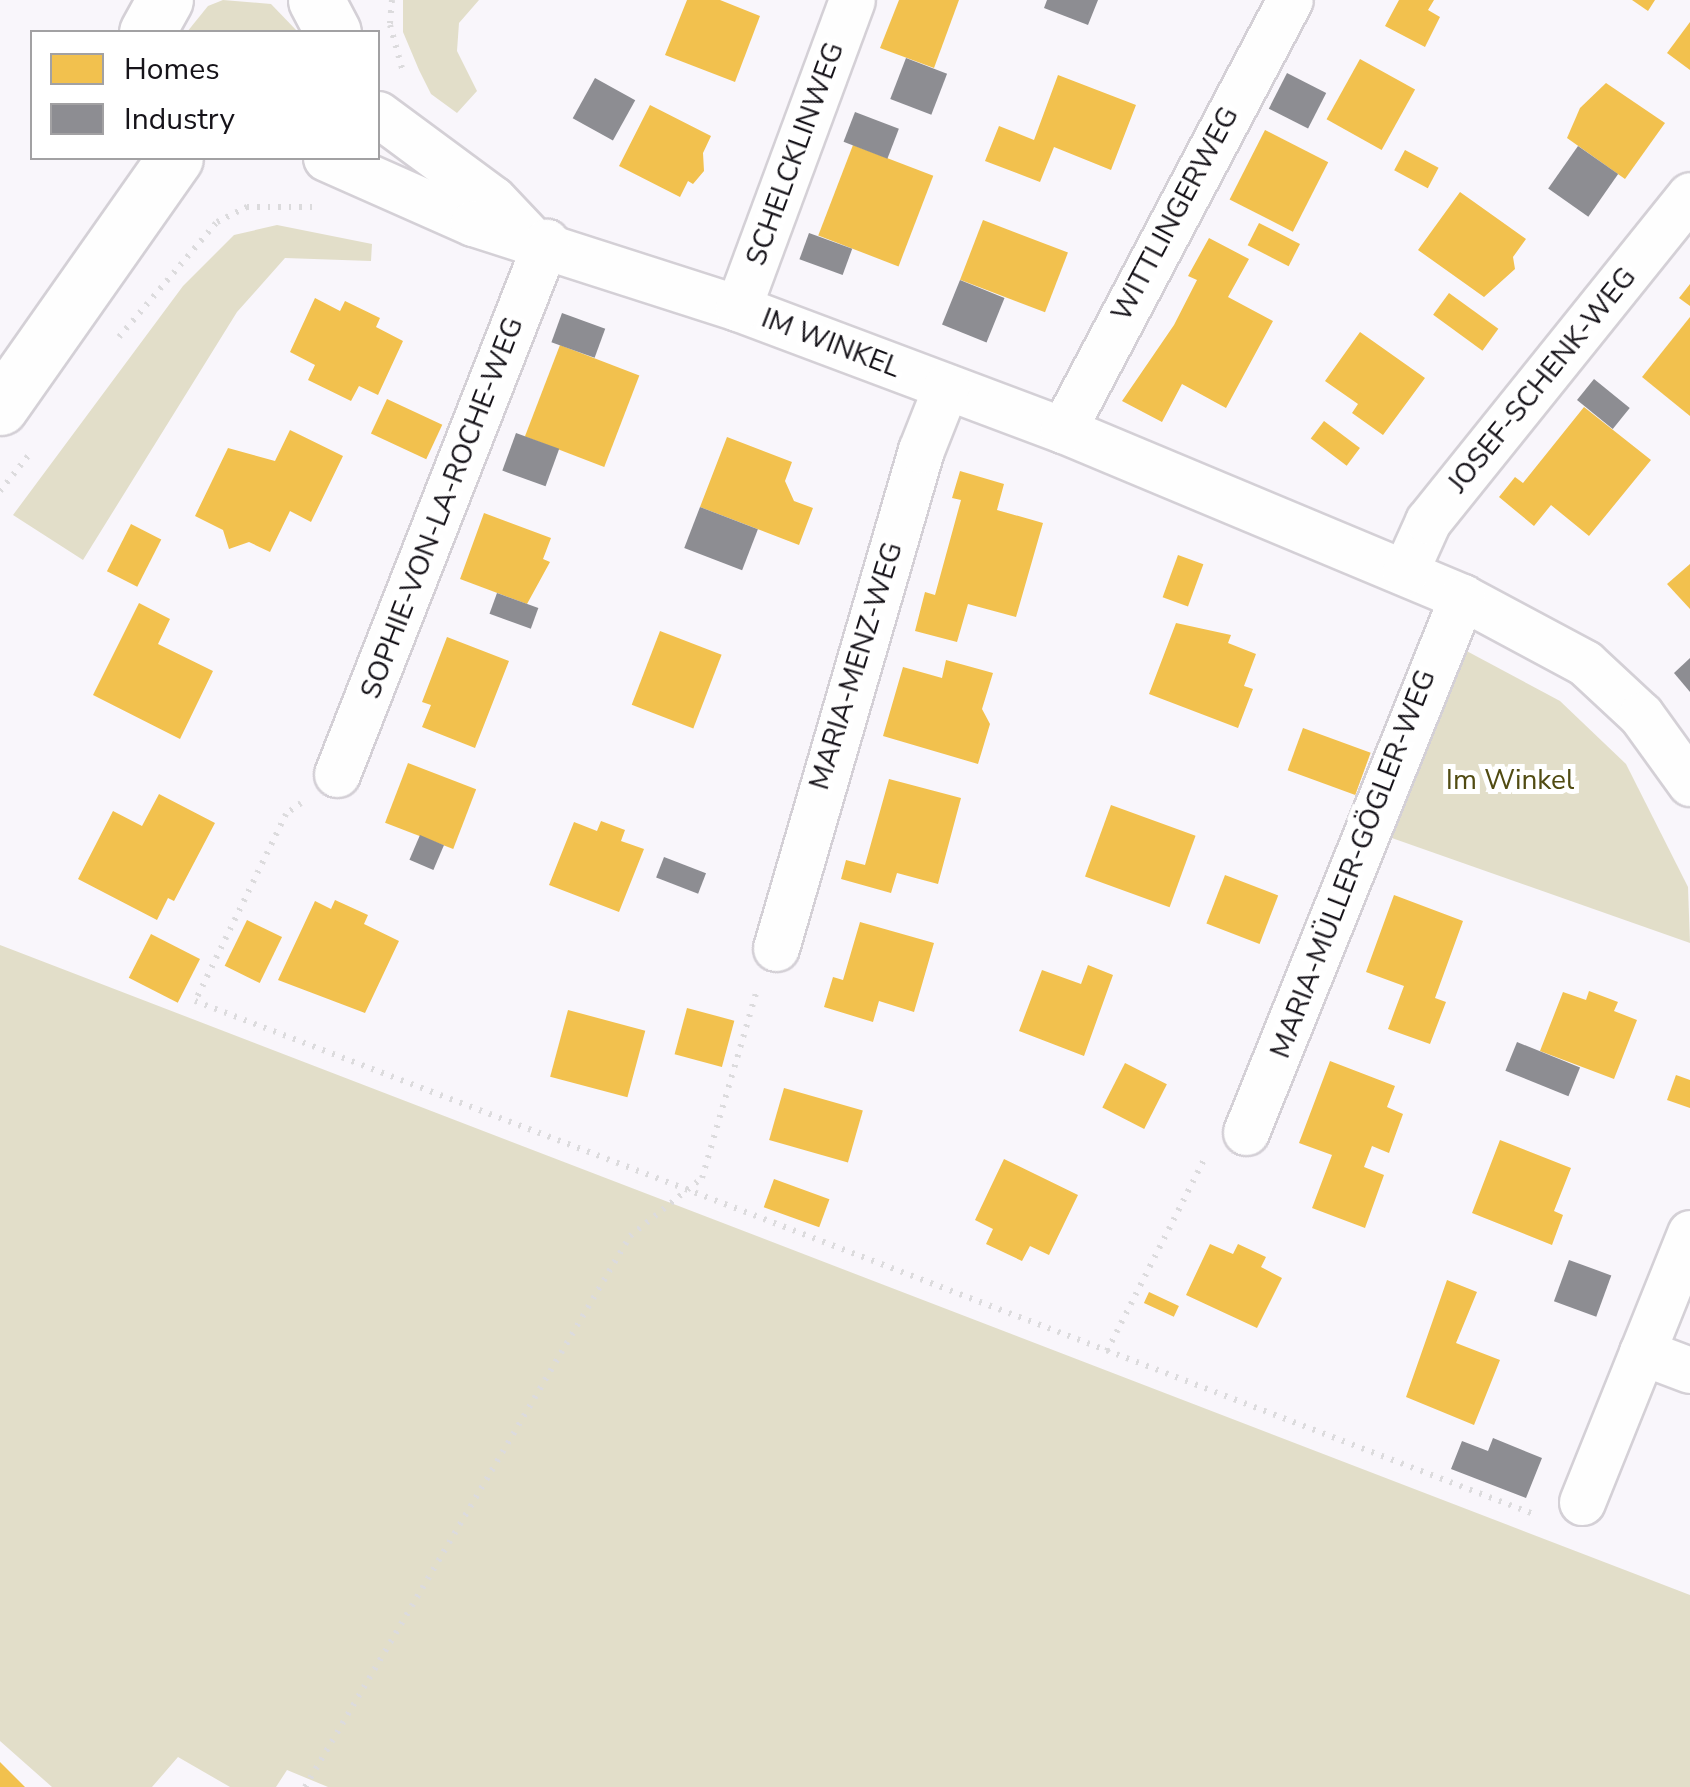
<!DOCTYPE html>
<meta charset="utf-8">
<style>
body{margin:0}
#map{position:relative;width:1690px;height:1787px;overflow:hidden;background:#f9f6fb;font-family:"Nunito Sans",sans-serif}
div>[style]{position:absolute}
.green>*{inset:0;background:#e2dec9}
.homes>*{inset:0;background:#f2c14e;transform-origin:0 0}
.industry>*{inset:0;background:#8d8d92;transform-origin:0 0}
.path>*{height:6px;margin-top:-3px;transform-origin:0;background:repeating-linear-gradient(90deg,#dcdbdd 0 2.5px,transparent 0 10.5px)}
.roads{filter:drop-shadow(2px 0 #d4d0d6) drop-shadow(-2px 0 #d4d0d6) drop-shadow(0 2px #d4d0d6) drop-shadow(0 -2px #d4d0d6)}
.street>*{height:45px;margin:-22.5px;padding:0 22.5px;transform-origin:22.5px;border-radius:22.5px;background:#fefefe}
.secondary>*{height:55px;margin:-27.5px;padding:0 27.5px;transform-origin:27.5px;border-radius:27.5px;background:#fefefe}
span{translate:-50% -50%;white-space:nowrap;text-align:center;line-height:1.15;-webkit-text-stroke:10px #fff;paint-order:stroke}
.street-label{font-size:28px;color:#161319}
.park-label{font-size:28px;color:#514b12}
.legend{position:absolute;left:30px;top:30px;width:350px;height:130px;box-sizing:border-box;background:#fff;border:2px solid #a2a1a3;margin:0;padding:12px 18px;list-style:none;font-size:30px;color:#161319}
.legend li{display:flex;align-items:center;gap:20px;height:50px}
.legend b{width:50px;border:2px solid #a2a1a3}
</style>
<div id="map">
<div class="green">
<i style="clip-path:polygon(223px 0,271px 4px,298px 32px,187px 32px,208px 6px)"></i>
<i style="clip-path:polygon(403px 0,479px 0,459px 23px,457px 51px,477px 91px,457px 113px,431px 94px,419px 70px,403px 32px)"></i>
<i style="clip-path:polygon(277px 225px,372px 244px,371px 261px,285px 258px,237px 312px,83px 560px,13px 515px,183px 286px,234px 235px)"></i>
<i style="clip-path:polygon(1461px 648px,1560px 701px,1626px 764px,1688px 887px,1690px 943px,1389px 837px)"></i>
<i style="clip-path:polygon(0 945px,1690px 1595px,1690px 1787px,328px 1787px,287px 1770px,276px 1787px,230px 1787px,178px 1757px,152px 1787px,52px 1787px,0 1741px)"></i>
</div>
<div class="homes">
<i style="clip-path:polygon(687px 0,720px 0,760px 16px,735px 82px,665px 55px)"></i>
<i style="clip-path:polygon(899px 0,959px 0,934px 68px,880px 48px)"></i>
<i style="clip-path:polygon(1399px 0,1434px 0,1428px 10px,1440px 17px,1425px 47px,1385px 26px)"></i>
<i style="clip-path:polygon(1632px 0,1655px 0,1648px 11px)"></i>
<i style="clip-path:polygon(1690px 22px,1690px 70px,1667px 53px)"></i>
<i style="left:1360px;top:59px;width:63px;height:69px;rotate:29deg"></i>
<i style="clip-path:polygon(1058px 75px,1136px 105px,1111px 170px,1054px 147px,1040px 182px,985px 161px,999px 126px,1034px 140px)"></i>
<i style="clip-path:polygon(1606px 83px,1665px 123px,1625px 179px,1567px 138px,1580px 108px)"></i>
<i style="clip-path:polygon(650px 105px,711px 136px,703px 153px,704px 171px,693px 184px,688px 181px,680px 197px,619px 166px)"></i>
<i style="left:1265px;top:130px;width:71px;height:78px;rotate:27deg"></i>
<i style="left:853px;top:145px;width:86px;height:97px;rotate:21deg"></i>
<i style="left:1405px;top:150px;width:38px;height:23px;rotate:28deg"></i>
<i style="clip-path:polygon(1460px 192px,1526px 239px,1513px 257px,1515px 269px,1484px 297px,1418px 250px)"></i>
<i style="left:983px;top:220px;width:91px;height:64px;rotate:21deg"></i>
<i style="left:1259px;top:223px;width:46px;height:25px;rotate:27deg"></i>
<i style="clip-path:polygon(1209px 238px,1249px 259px,1228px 297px,1273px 321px,1226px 408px,1182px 384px,1162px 422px,1122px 401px,1174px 325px,1197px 280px,1188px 276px)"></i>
<i style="clip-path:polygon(1690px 284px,1690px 306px,1679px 298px)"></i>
<i style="left:1449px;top:293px;width:61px;height:27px;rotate:36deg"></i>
<i style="clip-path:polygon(315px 298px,340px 311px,345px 301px,380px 318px,376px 327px,403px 341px,378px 395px,359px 386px,351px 401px,308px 380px,315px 365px,290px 352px)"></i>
<i style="clip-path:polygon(1690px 317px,1690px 416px,1642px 377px)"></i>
<i style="clip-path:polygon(1360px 332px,1425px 378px,1383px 435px,1352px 413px,1358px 404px,1325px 381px)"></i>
<i style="left:560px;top:345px;width:85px;height:98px;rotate:21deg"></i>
<i style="left:387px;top:399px;width:61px;height:38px;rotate:25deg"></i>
<i style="clip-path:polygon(1584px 407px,1651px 460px,1589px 536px,1551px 505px,1534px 526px,1499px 497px,1515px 477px,1523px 483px)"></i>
<i style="left:1324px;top:421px;width:45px;height:22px;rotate:37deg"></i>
<i style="clip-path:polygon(290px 430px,343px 456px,311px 522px,290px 511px,270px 552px,249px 542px,229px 549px,223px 530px,195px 516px,228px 448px,275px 461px)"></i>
<i style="clip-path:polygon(727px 437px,792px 462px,785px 481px,794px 501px,813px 508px,799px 545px,700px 507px)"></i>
<i style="clip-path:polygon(960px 471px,1004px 484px,997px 510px,1043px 523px,1016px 617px,968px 604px,957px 642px,915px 631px,925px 592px,935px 595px,961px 500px,952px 498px)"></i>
<i style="clip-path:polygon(484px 513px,551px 538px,543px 559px,550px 562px,527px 604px,460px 579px)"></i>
<i style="left:131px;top:524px;width:34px;height:53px;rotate:27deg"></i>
<i style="left:1178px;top:555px;width:27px;height:45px;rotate:20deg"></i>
<i style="clip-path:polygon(1690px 564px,1690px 609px,1667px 584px)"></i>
<i style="clip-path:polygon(139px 603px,170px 619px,158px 644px,213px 671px,180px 739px,93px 695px)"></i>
<i style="clip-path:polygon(1176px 623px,1231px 635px,1228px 643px,1256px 654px,1244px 686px,1253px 689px,1238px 728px,1149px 694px)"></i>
<i style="left:660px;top:631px;width:66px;height:79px;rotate:21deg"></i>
<i style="clip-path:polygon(447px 637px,509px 661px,475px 748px,422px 727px,431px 705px,422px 702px)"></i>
<i style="clip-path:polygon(946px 660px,993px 673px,982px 709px,990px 724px,978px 764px,883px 736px,903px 667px,942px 678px)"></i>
<i style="left:1303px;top:728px;width:72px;height:45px;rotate:20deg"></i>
<i style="left:408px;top:763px;width:73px;height:64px;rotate:21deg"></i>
<i style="clip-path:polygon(889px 779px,961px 798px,938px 884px,897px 873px,891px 893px,841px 879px,846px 860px,865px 865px)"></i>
<i style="clip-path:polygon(159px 794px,215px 823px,174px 901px,168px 898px,157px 920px,78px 879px,113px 811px,142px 826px)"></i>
<i style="left:1111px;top:805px;width:90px;height:76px;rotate:20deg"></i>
<i style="clip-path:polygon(601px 821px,625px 830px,621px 841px,644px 849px,619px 912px,549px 885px,574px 822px,597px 831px)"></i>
<i style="left:1225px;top:875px;width:57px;height:52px;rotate:21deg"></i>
<i style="clip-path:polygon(1394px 895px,1463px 921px,1435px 998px,1446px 1002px,1430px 1044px,1388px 1029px,1404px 986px,1366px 972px)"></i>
<i style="clip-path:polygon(335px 900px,368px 915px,364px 924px,399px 941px,365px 1013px,278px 980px,315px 901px,331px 909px)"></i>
<i style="left:247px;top:920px;width:39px;height:51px;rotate:26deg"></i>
<i style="clip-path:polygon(860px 922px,934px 943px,914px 1012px,879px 1001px,873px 1022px,824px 1007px,833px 977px,843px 980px)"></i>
<i style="left:151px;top:934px;width:55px;height:49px;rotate:27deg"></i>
<i style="clip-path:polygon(1088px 965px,1113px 975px,1084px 1056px,1019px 1031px,1042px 970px,1081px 984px)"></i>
<i style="clip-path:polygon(1589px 991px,1618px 1002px,1614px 1011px,1637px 1020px,1614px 1079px,1540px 1051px,1563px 992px,1586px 1000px)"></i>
<i style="left:687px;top:1008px;width:49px;height:48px;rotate:15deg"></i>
<i style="left:568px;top:1010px;width:80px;height:69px;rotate:15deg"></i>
<i style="clip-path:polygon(1330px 1061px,1395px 1086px,1387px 1107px,1403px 1114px,1389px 1153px,1372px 1146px,1364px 1167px,1384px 1175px,1365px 1228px,1312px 1208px,1332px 1155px,1299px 1143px)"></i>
<i style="left:1125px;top:1063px;width:47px;height:50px;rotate:27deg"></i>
<i style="clip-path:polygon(1676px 1075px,1690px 1080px,1690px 1108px,1667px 1100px)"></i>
<i style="left:784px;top:1088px;width:82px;height:54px;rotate:16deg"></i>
<i style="clip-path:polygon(1500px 1140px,1571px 1168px,1554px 1211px,1563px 1215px,1552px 1245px,1472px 1213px)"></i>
<i style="clip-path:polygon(1004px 1159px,1078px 1195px,1049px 1255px,1030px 1246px,1022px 1261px,986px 1244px,993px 1229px,975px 1220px)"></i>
<i style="left:774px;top:1179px;width:59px;height:30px;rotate:20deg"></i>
<i style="clip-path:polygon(1210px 1244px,1233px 1254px,1238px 1244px,1266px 1257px,1261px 1267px,1282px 1278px,1257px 1328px,1186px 1295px)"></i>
<i style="clip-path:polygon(1447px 1280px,1477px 1292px,1456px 1343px,1500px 1360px,1474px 1425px,1406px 1397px)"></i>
<i style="left:1149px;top:1292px;width:33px;height:12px;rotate:25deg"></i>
<i style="clip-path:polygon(0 1762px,25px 1787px,0 1787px)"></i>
</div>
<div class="industry">
<i style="clip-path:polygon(1047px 0,1098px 0,1088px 25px,1044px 8px)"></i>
<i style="left:906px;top:58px;width:44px;height:44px;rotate:21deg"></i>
<i style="left:1287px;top:73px;width:44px;height:40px;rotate:27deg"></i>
<i style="left:595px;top:78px;width:46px;height:46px;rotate:29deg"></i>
<i style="left:855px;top:112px;width:47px;height:32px;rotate:21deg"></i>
<i style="left:1578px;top:146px;width:49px;height:52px;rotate:35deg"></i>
<i style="left:809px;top:233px;width:46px;height:28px;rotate:20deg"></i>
<i style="left:960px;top:280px;width:48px;height:48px;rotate:22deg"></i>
<i style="left:562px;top:313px;width:46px;height:31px;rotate:20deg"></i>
<i style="left:1594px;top:379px;width:46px;height:27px;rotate:39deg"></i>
<i style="left:516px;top:433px;width:46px;height:40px;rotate:20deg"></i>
<i style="left:700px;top:507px;width:62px;height:44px;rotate:21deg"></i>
<i style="left:497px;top:593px;width:44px;height:22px;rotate:20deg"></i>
<i style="clip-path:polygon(1690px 658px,1690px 692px,1674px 673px)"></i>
<i style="left:420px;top:835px;width:26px;height:27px;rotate:23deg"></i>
<i style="left:664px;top:857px;width:45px;height:22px;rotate:21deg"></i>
<i style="left:1517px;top:1042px;width:68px;height:31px;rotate:22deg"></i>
<i style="left:1569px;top:1260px;width:45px;height:44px;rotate:20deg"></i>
<i style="clip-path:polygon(1493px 1438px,1542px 1458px,1526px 1498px,1451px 1469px,1462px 1441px,1488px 1451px)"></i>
</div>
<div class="path">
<i style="left:392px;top:0;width:25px;rotate:95deg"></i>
<i style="left:390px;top:25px;width:49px;rotate:74.5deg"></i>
<i style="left:119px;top:337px;width:151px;rotate:-49.6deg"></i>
<i style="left:217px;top:222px;width:34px;rotate:-27deg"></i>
<i style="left:247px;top:207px;width:66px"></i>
<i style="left:0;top:491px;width:51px;rotate:-51.3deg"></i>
<i style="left:301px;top:803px;width:19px;rotate:144deg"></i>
<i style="left:286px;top:814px;width:208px;rotate:115.9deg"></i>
<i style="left:195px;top:1001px;width:1436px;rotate:20.97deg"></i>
<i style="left:1107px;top:1351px;width:219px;rotate:-63.1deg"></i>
<i style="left:305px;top:1787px;width:640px;rotate:-59.47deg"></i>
<i style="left:630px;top:1236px;width:92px;rotate:-38.9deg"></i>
<i style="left:702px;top:1178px;width:196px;rotate:-73.7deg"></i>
</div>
<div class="roads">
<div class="street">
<i style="left:378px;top:114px;width:143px;rotate:36.5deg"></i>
<i style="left:493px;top:199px;width:51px;rotate:46.6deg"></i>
<i style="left:326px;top:158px;width:161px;rotate:23.9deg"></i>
<i style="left:473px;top:223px;width:278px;rotate:17.8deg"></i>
<i style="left:738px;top:308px;width:347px;rotate:20.6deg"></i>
<i style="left:1063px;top:430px;width:433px;rotate:22.7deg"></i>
<i style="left:1462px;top:597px;width:140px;rotate:28.2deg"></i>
<i style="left:1585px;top:663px;width:76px;rotate:42.9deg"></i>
<i style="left:1641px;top:715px;width:84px;rotate:54.2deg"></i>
<i style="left:738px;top:308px;width:328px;rotate:-69.7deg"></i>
<i style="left:1063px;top:430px;width:486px;rotate:-62.2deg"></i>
<i style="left:1405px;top:572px;width:56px;rotate:-65.7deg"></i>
<i style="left:1428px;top:521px;width:418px;rotate:-51.2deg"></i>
<i style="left:337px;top:774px;width:572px;rotate:-68.55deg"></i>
<i style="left:776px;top:948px;width:519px;rotate:-73.77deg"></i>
<i style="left:921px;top:450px;width:68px;rotate:-68.4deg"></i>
<i style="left:1246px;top:1132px;width:577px;rotate:-68.01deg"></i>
<i style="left:1642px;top:1352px;width:51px;rotate:20.6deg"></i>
<i style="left:1582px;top:1502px;width:290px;rotate:-68.1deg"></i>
</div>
<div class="secondary">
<i style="left:316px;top:0;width:36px;rotate:62deg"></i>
<i style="left:147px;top:32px;width:37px;rotate:-61deg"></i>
<i style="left:0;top:407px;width:304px;rotate:-54.9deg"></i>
</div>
</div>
<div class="street-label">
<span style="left:795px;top:154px;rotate:-70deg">SCHELCKLINWEG</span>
<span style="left:1175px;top:214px;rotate:-62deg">WITTLINGERWEG</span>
<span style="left:831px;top:343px;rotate:21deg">IM WINKEL</span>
<span style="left:1542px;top:380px;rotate:-51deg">JOSEF-SCHENK-WEG</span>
<span style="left:442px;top:508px;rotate:-69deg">SOPHIE-VON-LA-ROCHE-WEG</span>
<span style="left:856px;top:666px;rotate:-73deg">MARIA-MENZ-WEG</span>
<span style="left:1353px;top:864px;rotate:-69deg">MARIA-MÜLLER-GÖGLER-WEG</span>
</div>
<div class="park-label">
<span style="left:1510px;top:780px">Im Winkel</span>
</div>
<ul class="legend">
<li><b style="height:28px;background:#f2c14e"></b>Homes</li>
<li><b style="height:28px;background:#8d8d92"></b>Industry</li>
</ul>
</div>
